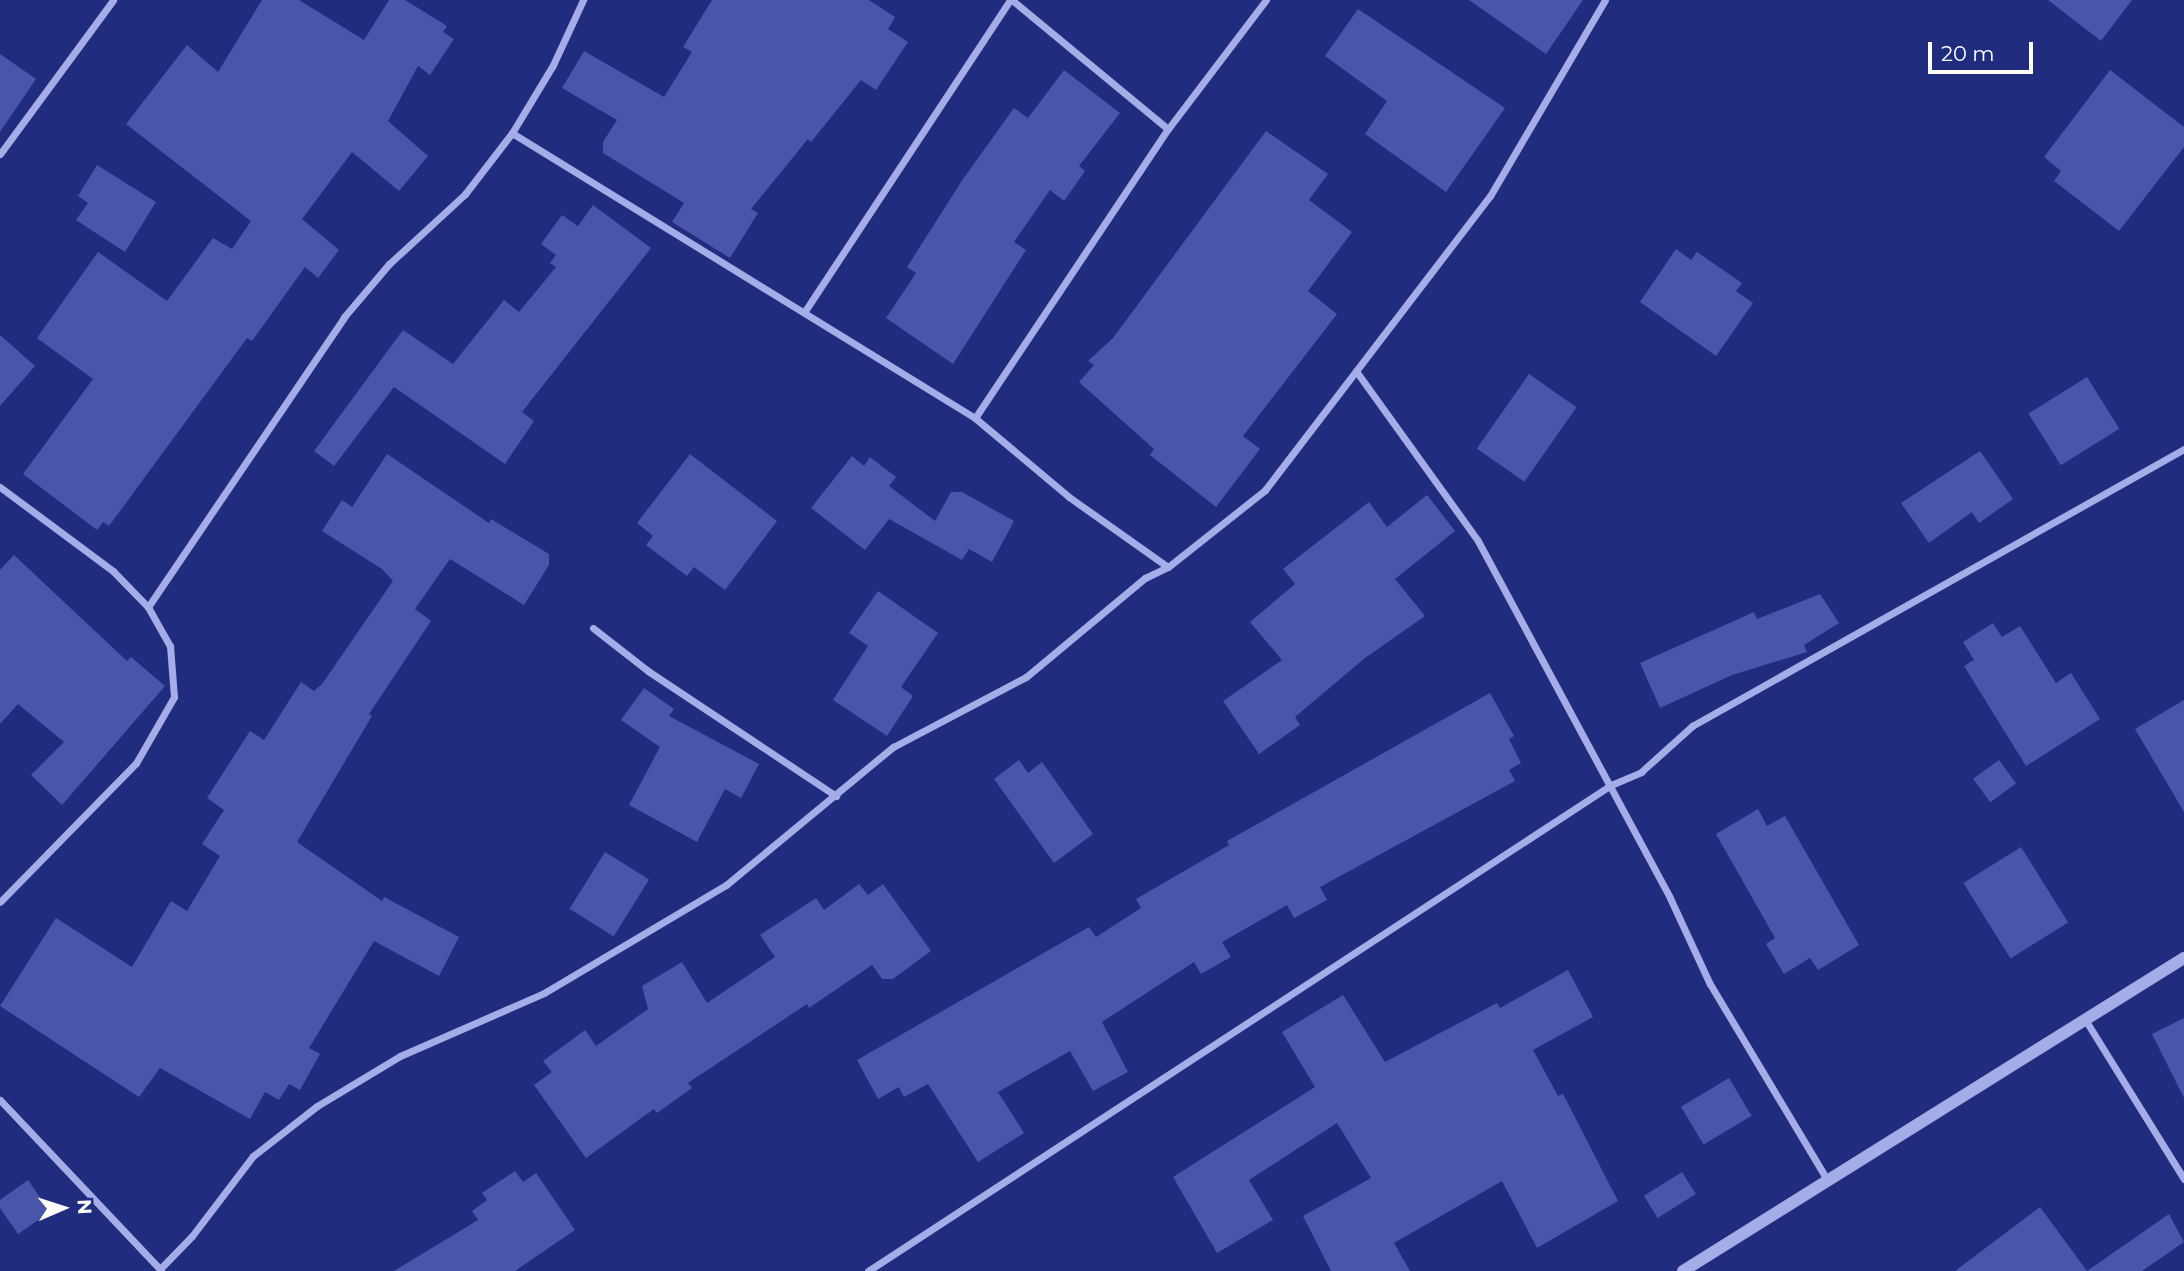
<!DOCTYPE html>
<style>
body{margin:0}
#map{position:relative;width:2184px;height:1271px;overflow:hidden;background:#202c7e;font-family:Montserrat,sans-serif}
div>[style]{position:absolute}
.building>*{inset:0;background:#4855a8;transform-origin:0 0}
.minor>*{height:7px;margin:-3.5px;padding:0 3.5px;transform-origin:3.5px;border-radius:3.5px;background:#a4ade7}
.tertiary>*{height:12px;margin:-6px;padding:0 6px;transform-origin:6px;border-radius:6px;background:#a4ade7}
span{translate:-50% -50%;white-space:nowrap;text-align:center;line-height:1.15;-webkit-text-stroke:6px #202c7e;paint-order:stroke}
.north{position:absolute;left:28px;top:1173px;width:70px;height:70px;-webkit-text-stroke:5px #202c7e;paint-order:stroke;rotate:87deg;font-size:19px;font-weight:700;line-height:28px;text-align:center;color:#fff}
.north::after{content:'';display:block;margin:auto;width:24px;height:32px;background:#fff;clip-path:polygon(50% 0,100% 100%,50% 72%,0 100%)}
.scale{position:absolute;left:1928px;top:42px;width:105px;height:32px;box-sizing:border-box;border:4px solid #fff;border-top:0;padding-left:9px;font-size:21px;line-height:24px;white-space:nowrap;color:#fff;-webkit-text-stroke:5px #202c7e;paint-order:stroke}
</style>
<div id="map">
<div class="building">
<i style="clip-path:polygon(262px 0,299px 0,364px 40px,389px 0,405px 0,447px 26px,443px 32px,454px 39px,430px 75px,418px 66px,388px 121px,428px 156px,399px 191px,352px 152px,302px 219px,339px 250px,318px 278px,305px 267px,252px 341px,247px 338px,109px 526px,103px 522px,97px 530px,23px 474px,93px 379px,37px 338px,98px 252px,167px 301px,213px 238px,232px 249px,251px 221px,126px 124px,187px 45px,218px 72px)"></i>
<i style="clip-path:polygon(712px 0,869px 0,895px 17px,888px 29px,908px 42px,876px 90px,861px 80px,811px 142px,808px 139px,751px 209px,758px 213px,730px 258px,672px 222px,684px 203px,603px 153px,603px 142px,617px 120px,562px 88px,584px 51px,664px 97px,692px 52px,683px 47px)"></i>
<i style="clip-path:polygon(1469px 0,1583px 0,1546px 54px)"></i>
<i style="clip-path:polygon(2048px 0,2132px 0,2101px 41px)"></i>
<i style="clip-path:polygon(1358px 9px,1505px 108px,1446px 192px,1365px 134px,1387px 101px,1325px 56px)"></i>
<i style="clip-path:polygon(0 54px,36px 79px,0 132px)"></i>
<i style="clip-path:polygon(1064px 70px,1120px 113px,1079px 166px,1085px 171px,1064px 201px,1050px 190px,1014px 242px,1026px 250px,953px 364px,886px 318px,916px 273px,907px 267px,963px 179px,1014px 108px,1028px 118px)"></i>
<i style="clip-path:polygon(2110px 70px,2184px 127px,2184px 147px,2119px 231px,2054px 181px,2061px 171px,2044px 157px)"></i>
<i style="clip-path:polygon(1266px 131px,1328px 174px,1309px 200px,1352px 232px,1308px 291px,1337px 314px,1243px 436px,1260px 449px,1216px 507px,1150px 455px,1154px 449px,1079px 382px,1094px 365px,1088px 361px,1113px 338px)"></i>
<i style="clip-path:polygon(97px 165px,156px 202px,125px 252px,76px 220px,88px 203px,78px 196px)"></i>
<i style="clip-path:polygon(593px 205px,651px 248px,522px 412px,534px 421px,505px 464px,394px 387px,334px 466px,314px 451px,403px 330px,453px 364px,504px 300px,519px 312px,556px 267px,550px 263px,556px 255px,541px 244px,562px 215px,578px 226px)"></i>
<i style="clip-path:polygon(1676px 249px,1691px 260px,1697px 252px,1742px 283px,1736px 291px,1753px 303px,1716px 356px,1640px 302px)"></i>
<i style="clip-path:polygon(0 335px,35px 366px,0 406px)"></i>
<i style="left:1529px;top:374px;width:58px;height:91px;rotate:35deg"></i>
<i style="left:2087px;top:377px;width:61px;height:69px;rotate:58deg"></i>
<i style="clip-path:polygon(1980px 451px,2013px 499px,1979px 523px,1972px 512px,1929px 543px,1901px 503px)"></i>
<i style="clip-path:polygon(387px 454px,489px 523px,491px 519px,549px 554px,549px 565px,524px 605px,450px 559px,415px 609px,431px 621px,369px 714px,372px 716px,297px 842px,382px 901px,384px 897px,459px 937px,439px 976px,374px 941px,309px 1048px,320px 1054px,300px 1090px,289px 1084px,279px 1100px,265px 1092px,250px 1119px,160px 1068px,139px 1097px,0 1006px,56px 918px,132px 967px,171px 901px,187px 911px,220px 856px,202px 844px,224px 810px,207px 798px,250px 731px,264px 740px,301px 682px,314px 691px,322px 684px,393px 581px,382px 569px,322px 531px,342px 500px,352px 507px)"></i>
<i style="clip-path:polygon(690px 454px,777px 521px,725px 590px,694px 567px,687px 576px,646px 545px,653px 536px,637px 523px)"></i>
<i style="clip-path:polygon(852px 456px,864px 466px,870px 457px,896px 477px,889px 486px,935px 521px,951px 492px,962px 492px,1014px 521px,992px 562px,969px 549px,962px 560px,889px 519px,865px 550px,811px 508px)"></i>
<i style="clip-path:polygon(1427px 495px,1455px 531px,1395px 579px,1425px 616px,1365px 658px,1295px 717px,1300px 725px,1259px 754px,1223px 701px,1282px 660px,1250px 622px,1295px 584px,1283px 569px,1369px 502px,1387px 527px)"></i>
<i style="clip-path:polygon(14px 555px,127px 661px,131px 657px,165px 686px,62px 805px,31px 775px,64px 742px,18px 704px,0 724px,0 570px)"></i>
<i style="clip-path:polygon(878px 591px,938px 633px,901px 687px,913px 696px,887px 736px,833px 700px,868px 646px,849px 633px)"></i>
<i style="clip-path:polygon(1820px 594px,1839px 623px,1804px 645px,1807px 652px,1732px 675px,1660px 708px,1640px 663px,1754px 612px,1757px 619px)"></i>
<i style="clip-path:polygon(1993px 623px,2002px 637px,2020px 626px,2056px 683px,2071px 673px,2100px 719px,2026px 766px,1964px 666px,1974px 660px,1963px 642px)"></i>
<i style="clip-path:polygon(644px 688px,674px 709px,669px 716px,759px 764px,741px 798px,725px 789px,697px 842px,629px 805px,660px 747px,621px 720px)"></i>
<i style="clip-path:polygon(1490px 693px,1514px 736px,1509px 739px,1521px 763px,1509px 770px,1515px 781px,1320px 887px,1327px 900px,1294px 918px,1287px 905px,1222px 942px,1231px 957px,1201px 974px,1194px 962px,1102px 1022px,1128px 1072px,1093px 1091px,1070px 1051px,998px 1092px,1024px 1133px,978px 1162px,928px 1084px,904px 1097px,899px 1087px,878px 1099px,857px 1060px,1089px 927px,1096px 937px,1141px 908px,1136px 899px,1229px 845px,1227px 841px)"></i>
<i style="clip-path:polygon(2184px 700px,2184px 812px,2135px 729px)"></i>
<i style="clip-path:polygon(1019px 760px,1028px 773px,1042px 762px,1093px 834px,1054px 863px,994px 779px)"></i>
<i style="left:1999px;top:760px;width:29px;height:32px;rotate:54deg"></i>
<i style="clip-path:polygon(1758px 809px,1767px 826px,1785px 816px,1859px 945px,1818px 970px,1810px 958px,1784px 974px,1766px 944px,1775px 938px,1716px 834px)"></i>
<i style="left:2021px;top:847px;width:89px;height:68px;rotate:58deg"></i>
<i style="left:605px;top:852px;width:52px;height:67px;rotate:32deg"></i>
<i style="clip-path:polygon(859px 884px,868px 895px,883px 884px,931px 951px,893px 979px,882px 979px,872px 965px,809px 1008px,807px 1004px,688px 1083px,692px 1088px,657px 1113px,654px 1109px,586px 1158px,534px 1085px,552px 1072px,543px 1061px,585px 1030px,596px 1046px,648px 1009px,642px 986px,682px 962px,707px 1003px,775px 957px,760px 935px,816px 898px,824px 910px)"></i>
<i style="clip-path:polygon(1568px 970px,1593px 1017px,1533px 1050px,1558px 1096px,1563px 1094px,1618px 1201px,1537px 1248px,1502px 1181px,1394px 1243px,1410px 1271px,1331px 1271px,1303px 1216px,1371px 1178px,1337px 1123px,1249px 1180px,1273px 1220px,1217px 1253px,1173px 1177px,1315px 1087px,1282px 1032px,1343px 995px,1385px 1062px,1497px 1003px,1500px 1008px)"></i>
<i style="clip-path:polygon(2184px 1018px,2184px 1098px,2152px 1034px)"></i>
<i style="left:1729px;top:1078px;width:44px;height:56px;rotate:59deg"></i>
<i style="clip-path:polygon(515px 1171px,523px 1182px,536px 1173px,575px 1230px,515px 1271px,394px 1271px,478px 1220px,472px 1211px,487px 1200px,482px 1193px)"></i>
<i style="left:1682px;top:1172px;width:26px;height:45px;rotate:58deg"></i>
<i style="clip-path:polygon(28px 1180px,50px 1212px,18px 1234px,0 1208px,0 1200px)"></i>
<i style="clip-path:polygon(2040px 1207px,2087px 1271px,2169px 1214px,2184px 1242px,2142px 1271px,1955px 1271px)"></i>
</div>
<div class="minor">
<i style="left:1012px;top:0;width:202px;rotate:39.6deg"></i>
<i style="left:512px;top:133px;width:544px;rotate:31.61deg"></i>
<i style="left:975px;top:418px;width:123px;rotate:40deg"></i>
<i style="left:1069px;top:497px;width:121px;rotate:35.3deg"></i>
<i style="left:0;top:154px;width:191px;rotate:-53.7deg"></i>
<i style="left:805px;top:311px;width:372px;rotate:-56.6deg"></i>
<i style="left:1356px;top:371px;width:209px;rotate:54.3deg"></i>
<i style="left:1478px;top:541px;width:405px;rotate:61.7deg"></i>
<i style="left:1670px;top:898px;width:95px;rotate:65.1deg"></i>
<i style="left:1710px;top:984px;width:230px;rotate:59.1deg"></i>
<i style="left:975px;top:418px;width:348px;rotate:-56.3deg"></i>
<i style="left:1168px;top:129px;width:162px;rotate:-52.8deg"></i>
<i style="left:0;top:487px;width:141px;rotate:36.6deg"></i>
<i style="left:113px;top:571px;width:50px;rotate:45.8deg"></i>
<i style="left:148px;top:607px;width:45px;rotate:60.6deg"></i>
<i style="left:170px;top:646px;width:51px;rotate:85.5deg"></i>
<i style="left:174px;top:697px;width:76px;rotate:119.9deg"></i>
<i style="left:136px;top:763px;width:194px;rotate:134.4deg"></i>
<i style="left:148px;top:607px;width:350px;rotate:-55.9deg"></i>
<i style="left:344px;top:317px;width:70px;rotate:-49.7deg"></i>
<i style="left:389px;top:264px;width:103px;rotate:-42.6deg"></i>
<i style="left:465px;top:194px;width:77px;rotate:-52.4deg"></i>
<i style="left:512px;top:133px;width:79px;rotate:-58.9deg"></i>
<i style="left:553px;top:65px;width:72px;rotate:-65.2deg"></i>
<i style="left:593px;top:628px;width:70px;rotate:38deg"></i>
<i style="left:648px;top:671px;width:226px;rotate:33.6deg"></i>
<i style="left:2086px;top:1021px;width:186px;rotate:58.2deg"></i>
<i style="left:0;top:1100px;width:234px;rotate:46.6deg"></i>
<i style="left:160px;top:1269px;width:46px;rotate:-45.9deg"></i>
<i style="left:192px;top:1236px;width:101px;rotate:-52.7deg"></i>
<i style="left:253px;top:1156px;width:81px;rotate:-38deg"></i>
<i style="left:317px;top:1106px;width:97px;rotate:-31.1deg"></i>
<i style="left:400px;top:1056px;width:157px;rotate:-23.6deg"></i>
<i style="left:544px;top:993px;width:212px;rotate:-30.7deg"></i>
<i style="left:726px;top:885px;width:217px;rotate:-39.6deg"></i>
<i style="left:893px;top:747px;width:150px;rotate:-27.8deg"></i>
<i style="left:1026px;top:677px;width:155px;rotate:-39.8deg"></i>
<i style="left:1145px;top:578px;width:25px;rotate:-26deg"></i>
<i style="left:1168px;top:567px;width:124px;rotate:-38.4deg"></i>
<i style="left:1265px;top:490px;width:370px;rotate:-52.6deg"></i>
<i style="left:1490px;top:196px;width:227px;rotate:-59.6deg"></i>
<i style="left:868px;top:1271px;width:888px;rotate:-33.19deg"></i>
<i style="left:1611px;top:785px;width:33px;rotate:-23deg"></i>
<i style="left:1641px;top:772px;width:69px;rotate:-42deg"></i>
<i style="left:1692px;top:726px;width:565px;rotate:-29.38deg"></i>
</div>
<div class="tertiary">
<i style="left:1683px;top:1271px;width:591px;rotate:-32deg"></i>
</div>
<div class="north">N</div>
<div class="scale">20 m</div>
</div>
